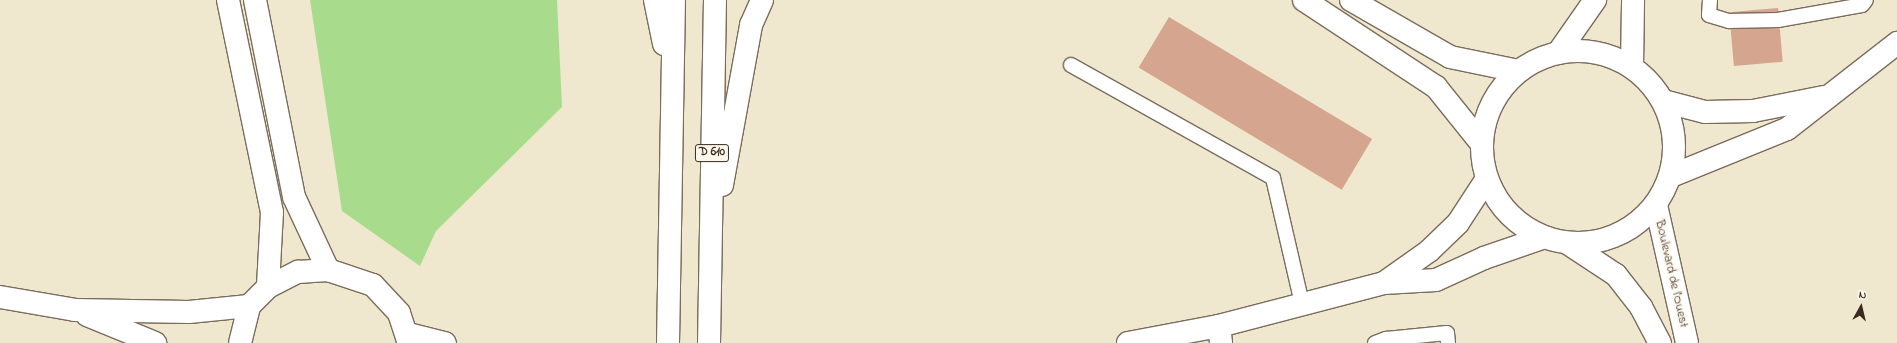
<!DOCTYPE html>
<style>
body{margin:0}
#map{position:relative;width:1897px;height:343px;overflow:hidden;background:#f0e8ce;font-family:"Indie Flower",sans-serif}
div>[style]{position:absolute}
.green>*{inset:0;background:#a8dc8c}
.building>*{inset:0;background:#d6a590;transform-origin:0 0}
.roads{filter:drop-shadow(1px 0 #7a6c5c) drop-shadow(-1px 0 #7a6c5c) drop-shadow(0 1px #7a6c5c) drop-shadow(0 -1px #7a6c5c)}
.service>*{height:14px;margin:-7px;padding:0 7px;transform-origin:7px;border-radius:7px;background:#fff}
.minor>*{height:22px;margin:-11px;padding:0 11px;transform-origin:11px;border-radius:11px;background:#fff}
.tertiary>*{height:22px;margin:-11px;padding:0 11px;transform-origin:11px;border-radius:11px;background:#fff}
.tertiary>.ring{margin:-11px;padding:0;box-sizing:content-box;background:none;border:22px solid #fff;border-radius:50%}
.trunk>*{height:22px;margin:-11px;padding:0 11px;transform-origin:11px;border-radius:11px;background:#fff}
span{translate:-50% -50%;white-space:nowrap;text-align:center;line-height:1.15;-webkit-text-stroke:3.5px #fbf7ec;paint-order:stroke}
.shield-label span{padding:1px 3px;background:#fbf7ec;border:1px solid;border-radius:3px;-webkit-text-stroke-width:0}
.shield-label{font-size:12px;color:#3b2a1e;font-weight:700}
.street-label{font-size:13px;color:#3b2a1e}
.north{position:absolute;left:1841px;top:287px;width:40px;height:40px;-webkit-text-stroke:3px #fbf7ec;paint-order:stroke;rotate:8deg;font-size:11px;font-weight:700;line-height:16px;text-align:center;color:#3b2a1e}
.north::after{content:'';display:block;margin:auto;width:14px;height:18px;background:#3b2a1e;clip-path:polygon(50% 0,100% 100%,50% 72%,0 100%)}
</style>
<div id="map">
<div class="green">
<i style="clip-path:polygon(310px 0,557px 0,562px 107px,436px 231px,420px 266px,342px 211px)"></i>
</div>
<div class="building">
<i style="left:1778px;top:8px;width:54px;height:49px;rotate:85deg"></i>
<i style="left:1169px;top:17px;width:237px;height:59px;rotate:31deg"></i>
</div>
<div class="roads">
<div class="service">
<i style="left:1710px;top:0;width:15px;rotate:94deg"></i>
<i style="left:1709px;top:15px;width:21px;rotate:17deg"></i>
<i style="left:1729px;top:21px;width:49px;rotate:-1.2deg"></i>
<i style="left:1778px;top:20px;width:85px;rotate:-10.1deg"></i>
<i style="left:1862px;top:5px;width:6px;rotate:-51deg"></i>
<i style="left:1071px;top:65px;width:231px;rotate:29.2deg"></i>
<i style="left:1273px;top:178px;width:129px;rotate:77deg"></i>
<i style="left:1375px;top:343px;width:12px;rotate:-20deg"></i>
<i style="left:1386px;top:339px;width:61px;rotate:-5.6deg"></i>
<i style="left:1447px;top:333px;width:10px;rotate:84deg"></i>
</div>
<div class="minor">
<i style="left:1558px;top:53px;width:65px;rotate:-55.1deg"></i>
<i style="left:1632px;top:67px;width:67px;rotate:-89.1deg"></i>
<i style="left:1219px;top:326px;width:17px;rotate:83deg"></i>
</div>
<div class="tertiary">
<i class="ring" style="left:1482px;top:51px;width:170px;height:170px"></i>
<i style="left:1663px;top:101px;width:43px;rotate:14.7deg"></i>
<i style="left:1705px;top:112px;width:48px;rotate:-1.2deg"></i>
<i style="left:1753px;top:111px;width:72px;rotate:-11.2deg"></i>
<i style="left:1671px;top:176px;width:125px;rotate:-22.1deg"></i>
<i style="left:1787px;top:129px;width:140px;rotate:-38deg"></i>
<i style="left:1656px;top:205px;width:141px;rotate:77.3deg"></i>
<i style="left:1569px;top:244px;width:56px;rotate:33.4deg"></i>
<i style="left:1616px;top:275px;width:41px;rotate:52deg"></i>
<i style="left:1641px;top:307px;width:41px;rotate:62.2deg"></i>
<i style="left:1384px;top:283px;width:55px;rotate:-35.4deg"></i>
<i style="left:1429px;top:251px;width:40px;rotate:-44deg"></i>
<i style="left:1458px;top:223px;width:51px;rotate:-56.9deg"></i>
<i style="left:0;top:297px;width:76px;rotate:9.8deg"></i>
<i style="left:75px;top:310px;width:114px;rotate:1deg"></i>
<i style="left:189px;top:312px;width:60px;rotate:-5.7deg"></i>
<i style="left:87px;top:315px;width:74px;rotate:22.4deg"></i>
<i style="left:408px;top:334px;width:38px;rotate:14deg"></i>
<i style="left:240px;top:343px;width:38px;rotate:-76deg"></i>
<i style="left:249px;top:306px;width:27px;rotate:-45deg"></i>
<i style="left:268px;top:287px;width:34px;rotate:-27deg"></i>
<i style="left:298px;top:272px;width:30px;rotate:-4deg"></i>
<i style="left:328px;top:270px;width:47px;rotate:18.4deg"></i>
<i style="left:373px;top:285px;width:38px;rotate:47deg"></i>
<i style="left:399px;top:313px;width:32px;rotate:72deg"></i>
<i style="left:1128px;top:343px;width:93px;rotate:-10.6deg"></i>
<i style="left:1219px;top:326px;width:171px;rotate:-14.6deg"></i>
<i style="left:1384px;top:283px;width:52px;rotate:-3.3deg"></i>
<i style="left:1436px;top:280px;width:53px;rotate:-24.6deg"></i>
<i style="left:1484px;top:258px;width:61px;rotate:-19deg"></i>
</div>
<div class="trunk">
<i style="left:228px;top:0;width:217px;rotate:78.3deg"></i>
<i style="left:272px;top:212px;width:75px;rotate:93.1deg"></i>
<i style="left:255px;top:0;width:201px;rotate:78.8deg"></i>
<i style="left:294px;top:197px;width:81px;rotate:65deg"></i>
<i style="left:655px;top:0;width:45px;rotate:78.4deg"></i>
<i style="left:1304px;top:0;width:158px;rotate:33.4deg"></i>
<i style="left:1436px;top:87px;width:72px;rotate:51.2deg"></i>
<i style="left:1351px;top:0;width:114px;rotate:29.9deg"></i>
<i style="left:1450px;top:57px;width:69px;rotate:11.6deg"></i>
<i style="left:722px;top:185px;width:163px;rotate:-79.7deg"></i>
<i style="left:751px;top:25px;width:27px;rotate:-66deg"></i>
<i style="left:668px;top:343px;width:343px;rotate:-89deg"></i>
<i style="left:709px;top:343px;width:343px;rotate:-89deg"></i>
</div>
</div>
<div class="shield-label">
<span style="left:712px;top:153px">D 610</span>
</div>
<div class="street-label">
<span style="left:1671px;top:274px;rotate:77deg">Boulevard de l'Ouest</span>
</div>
<div class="north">N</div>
</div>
